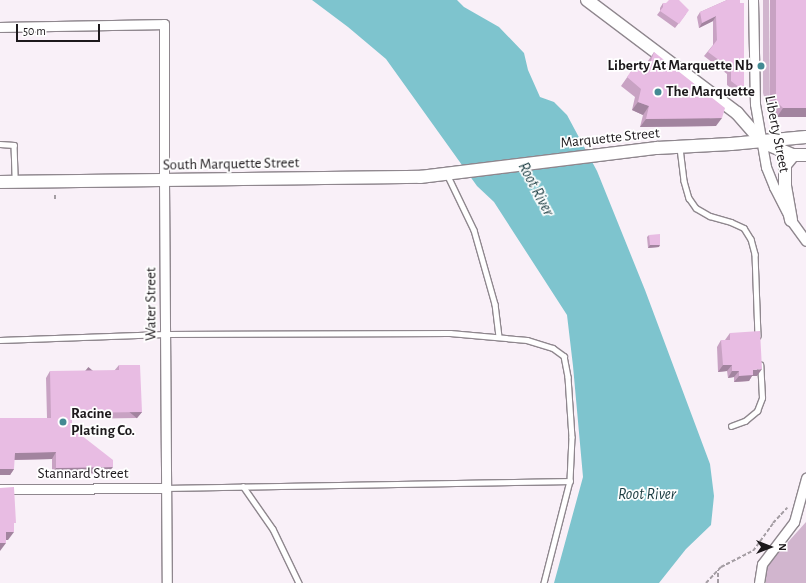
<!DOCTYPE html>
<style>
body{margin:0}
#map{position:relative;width:806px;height:583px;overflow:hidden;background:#f9f0f8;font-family:"Alegreya Sans",sans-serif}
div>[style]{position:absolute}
.green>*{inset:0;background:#d1b5ce}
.water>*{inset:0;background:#7ec4ce}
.path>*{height:2px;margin-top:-1px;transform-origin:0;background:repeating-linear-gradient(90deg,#a49da3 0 4px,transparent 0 6px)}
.roads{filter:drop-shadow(1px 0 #8f878e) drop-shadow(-1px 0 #8f878e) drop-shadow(0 1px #8f878e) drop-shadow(0 -1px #8f878e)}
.lane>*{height:4.5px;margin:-2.25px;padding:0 2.25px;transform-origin:2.25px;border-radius:2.25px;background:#fff}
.street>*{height:9px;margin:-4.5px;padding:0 4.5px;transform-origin:4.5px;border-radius:4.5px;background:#fff}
.secondary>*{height:12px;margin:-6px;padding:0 6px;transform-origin:6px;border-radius:6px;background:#fff}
.wall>*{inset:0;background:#c8a2c3}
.shaded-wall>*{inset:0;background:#a2849f;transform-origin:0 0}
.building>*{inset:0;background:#e8bce3}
.dots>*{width:11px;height:11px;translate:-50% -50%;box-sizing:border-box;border:2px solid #fff;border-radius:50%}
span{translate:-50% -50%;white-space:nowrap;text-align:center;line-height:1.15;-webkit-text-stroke:3.5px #fff;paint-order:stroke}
.poi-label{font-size:15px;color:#1d191c;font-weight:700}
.right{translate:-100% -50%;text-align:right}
.left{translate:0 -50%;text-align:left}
.street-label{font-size:15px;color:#1d191c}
.water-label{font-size:16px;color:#1a3c41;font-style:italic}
.north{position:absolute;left:750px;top:527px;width:40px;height:40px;-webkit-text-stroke:3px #fff;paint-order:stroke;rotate:90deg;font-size:11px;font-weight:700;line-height:16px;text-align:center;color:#1d191c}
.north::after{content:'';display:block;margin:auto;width:14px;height:18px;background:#1d191c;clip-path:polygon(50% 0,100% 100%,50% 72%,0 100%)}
.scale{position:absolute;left:16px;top:24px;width:84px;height:18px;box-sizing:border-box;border:2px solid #1d191c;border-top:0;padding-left:5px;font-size:12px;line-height:14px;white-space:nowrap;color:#1d191c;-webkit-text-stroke:3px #fff;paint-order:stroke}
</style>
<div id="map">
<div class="green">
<i style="clip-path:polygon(763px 0,769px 0,770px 112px,768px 111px,763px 93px)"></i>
<i style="clip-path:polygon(806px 522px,806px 583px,766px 583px,766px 570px,771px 561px)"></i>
</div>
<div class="water">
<i style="clip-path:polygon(312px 0,457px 0,464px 7px,499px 27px,524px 53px,528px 70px,540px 97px,554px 102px,567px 115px,597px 171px,645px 290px,710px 464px,714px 496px,711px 525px,686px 549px,659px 583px,554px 583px,583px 477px,573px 366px,567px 315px,494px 202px,477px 186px,386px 59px,348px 27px)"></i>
</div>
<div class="path">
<i style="left:55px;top:195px;width:6px;rotate:90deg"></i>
<i style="left:706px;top:583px;width:22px;rotate:-47deg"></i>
<i style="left:721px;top:567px;width:36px;rotate:-27deg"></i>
<i style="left:753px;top:551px;width:34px;rotate:-54deg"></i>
<i style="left:773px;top:523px;width:21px;rotate:-47deg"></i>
<i style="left:718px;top:583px;width:13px;rotate:-90deg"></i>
</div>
<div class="roads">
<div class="lane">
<i style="left:0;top:144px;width:14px;rotate:4deg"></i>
<i style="left:14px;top:145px;width:36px;rotate:88deg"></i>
<i style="left:680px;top:148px;width:33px;rotate:83deg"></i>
<i style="left:684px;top:181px;width:18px;rotate:74deg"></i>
<i style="left:689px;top:198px;width:12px;rotate:55deg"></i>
<i style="left:696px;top:208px;width:16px;rotate:30deg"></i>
<i style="left:710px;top:216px;width:22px;rotate:16deg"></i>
<i style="left:731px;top:222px;width:14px;rotate:25deg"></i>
<i style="left:744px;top:228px;width:13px;rotate:58deg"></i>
<i style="left:751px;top:239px;width:16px;rotate:75deg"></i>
<i style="left:755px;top:254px;width:82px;rotate:87.9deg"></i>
<i style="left:447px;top:174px;width:62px;rotate:64.3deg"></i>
<i style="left:474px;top:230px;width:77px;rotate:74.2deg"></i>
<i style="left:495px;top:304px;width:33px;rotate:83deg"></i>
<i style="left:0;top:340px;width:165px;rotate:-2.1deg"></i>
<i style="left:165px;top:334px;width:285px;rotate:-0.2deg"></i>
<i style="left:450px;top:333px;width:77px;rotate:5.2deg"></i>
<i style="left:527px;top:340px;width:27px;rotate:17deg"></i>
<i style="left:553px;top:348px;width:14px;rotate:36deg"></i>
<i style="left:564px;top:356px;width:21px;rotate:79deg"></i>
<i style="left:568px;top:377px;width:60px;rotate:86.2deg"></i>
<i style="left:572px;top:437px;width:44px;rotate:92.6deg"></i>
<i style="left:570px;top:481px;width:105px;rotate:104.3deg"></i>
<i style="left:731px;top:426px;width:15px;rotate:-20deg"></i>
<i style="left:745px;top:421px;width:16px;rotate:-40deg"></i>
<i style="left:757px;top:411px;width:14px;rotate:-69deg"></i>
<i style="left:762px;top:398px;width:33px;rotate:-93deg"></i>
<i style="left:243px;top:486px;width:52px;rotate:55.1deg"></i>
<i style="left:273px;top:529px;width:60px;rotate:64.3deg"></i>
<i style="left:166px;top:488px;width:404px;rotate:-1deg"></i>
</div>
<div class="street">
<i style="left:753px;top:0;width:104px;rotate:88.9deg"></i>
<i style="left:755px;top:104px;width:64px;rotate:80.1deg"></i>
<i style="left:766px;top:167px;width:22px;rotate:68deg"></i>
<i style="left:774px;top:187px;width:36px;rotate:63deg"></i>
<i style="left:790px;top:219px;width:27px;rotate:54deg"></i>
<i style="left:0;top:27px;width:164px;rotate:-1deg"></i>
<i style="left:164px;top:24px;width:157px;rotate:90deg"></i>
<i style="left:164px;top:181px;width:402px;rotate:89.6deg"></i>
<i style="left:0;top:489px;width:166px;rotate:-0.3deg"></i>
<i style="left:759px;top:583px;width:19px;rotate:-81deg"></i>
<i style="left:762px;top:564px;width:53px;rotate:-52.7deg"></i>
<i style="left:794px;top:522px;width:46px;rotate:-74.7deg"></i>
</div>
<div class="secondary">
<i style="left:587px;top:0;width:188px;rotate:37deg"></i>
<i style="left:737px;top:113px;width:38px;rotate:49deg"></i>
<i style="left:762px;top:142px;width:34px;rotate:23deg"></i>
<i style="left:793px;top:155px;width:13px"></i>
<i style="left:0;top:182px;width:420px;rotate:-0.7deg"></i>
<i style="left:420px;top:177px;width:239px;rotate:-7deg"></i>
<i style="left:657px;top:148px;width:74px;rotate:-3.1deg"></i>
<i style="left:731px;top:144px;width:75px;rotate:-5.3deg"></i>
<i style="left:791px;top:220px;width:34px;rotate:-100deg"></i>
<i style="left:785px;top:187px;width:22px;rotate:-90deg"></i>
<i style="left:785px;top:165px;width:13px;rotate:-51deg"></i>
</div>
</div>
<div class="wall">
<i style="clip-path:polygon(727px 0,744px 91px,741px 96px,727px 85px,727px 74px,704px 56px,713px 45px,713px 21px,699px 28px,697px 17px,700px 12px)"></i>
<i style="clip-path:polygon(770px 0,806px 0,806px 117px,777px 117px,770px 109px)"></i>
<i style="clip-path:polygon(663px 3px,686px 14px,675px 28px,657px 15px,660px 11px,660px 8px)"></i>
<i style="clip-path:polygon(654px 52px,716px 126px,640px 127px,643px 115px,632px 110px,635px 97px,621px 86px,635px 66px,644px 73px,648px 61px)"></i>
<i style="clip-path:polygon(649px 235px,659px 247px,648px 248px,647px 237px)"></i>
<i style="clip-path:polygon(730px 333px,757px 376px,752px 376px,749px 381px,734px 382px,734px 377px,728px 378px,727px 371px,718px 372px,717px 347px,721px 340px,725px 340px)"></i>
<i style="clip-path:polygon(119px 365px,142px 412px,137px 418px,72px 419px,72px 428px,108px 473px,52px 474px,52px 459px,14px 460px,14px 469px,10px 475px,0 475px,47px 418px,46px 378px,50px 371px,114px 371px)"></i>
</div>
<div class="shaded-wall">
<i style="clip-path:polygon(716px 16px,713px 21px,699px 28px,702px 23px)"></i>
<i style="clip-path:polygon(638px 102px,649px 106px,643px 115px,632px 110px)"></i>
<i style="clip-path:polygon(783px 108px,806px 108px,806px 117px,777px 117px)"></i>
<i style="clip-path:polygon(722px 118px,716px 126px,640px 127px,646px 119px)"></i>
<i style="clip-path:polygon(650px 245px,660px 245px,659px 247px,648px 248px)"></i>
<i style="clip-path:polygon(723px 365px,732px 365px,727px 371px,718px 372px)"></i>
<i style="clip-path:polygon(762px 369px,757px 376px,752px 376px,749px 381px,734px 382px,739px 376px,753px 370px)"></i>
<i style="clip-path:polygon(732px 371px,739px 371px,734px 377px,728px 378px)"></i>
<i style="left:142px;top:412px;width:8px;height:70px;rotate:130deg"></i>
<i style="clip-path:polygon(56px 452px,52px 459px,10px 460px,15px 453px)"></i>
<i style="clip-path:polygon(113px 467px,108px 473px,52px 474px,56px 468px)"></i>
<i style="clip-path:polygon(0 469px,14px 469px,10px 475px,0 475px)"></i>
<i style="clip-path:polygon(6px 532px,14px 532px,8px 540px,0 540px)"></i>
<i style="clip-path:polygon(0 543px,6px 543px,0 551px)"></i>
</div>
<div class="building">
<i style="clip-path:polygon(669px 0,679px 0,689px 10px,679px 24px,660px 11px,663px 7px,663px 3px,666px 3px)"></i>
<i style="clip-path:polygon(727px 0,740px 0,740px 3px,744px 3px,744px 91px,731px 81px,731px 69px,708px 52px,717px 40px,716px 16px,702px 23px,700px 12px)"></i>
<i style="clip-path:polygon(776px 0,806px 0,806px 108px,783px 108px,776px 101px)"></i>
<i style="clip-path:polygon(654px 52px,725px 108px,722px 118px,646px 119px,649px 106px,638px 102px,641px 89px,627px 77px,635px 66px,646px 75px)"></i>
<i style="clip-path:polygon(660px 234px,660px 245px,650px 245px,649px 235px)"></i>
<i style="clip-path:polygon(760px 331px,762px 369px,753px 370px,753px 375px,739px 376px,739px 371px,732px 371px,732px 365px,723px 365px,721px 340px,730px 340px,730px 333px)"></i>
<i style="clip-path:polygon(119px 365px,140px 365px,142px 412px,72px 413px,72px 428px,113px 460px,113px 467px,56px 468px,56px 452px,15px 453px,14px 469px,0 469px,0 418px,51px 418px,50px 371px,119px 370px)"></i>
<i style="clip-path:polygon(14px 487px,16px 523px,14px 523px,14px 532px,6px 532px,6px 543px,0 543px,0 488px)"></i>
</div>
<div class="dots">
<i style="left:761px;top:66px;background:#438a93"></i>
<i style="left:658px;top:92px;background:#438a93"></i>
<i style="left:63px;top:422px;background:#438a93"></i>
</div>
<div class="poi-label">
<span class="right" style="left:753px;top:66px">Liberty At Marquette Nb</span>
<span class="left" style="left:666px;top:92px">The Marquette</span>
<span class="left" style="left:71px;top:422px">Racine<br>Plating Co.</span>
</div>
<div class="street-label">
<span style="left:777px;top:134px;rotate:79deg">Liberty Street</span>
<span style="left:610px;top:138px;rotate:-6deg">Marquette Street</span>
<span style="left:231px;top:164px;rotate:-1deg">South Marquette Street</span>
<span style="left:151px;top:304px;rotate:-90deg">Water Street</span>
<span style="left:83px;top:474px">Stannard Street</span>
</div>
<div class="water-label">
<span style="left:536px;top:189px;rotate:62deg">Root River</span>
<span style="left:647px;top:494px">Root River</span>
</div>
<div class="north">N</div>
<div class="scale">50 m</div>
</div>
